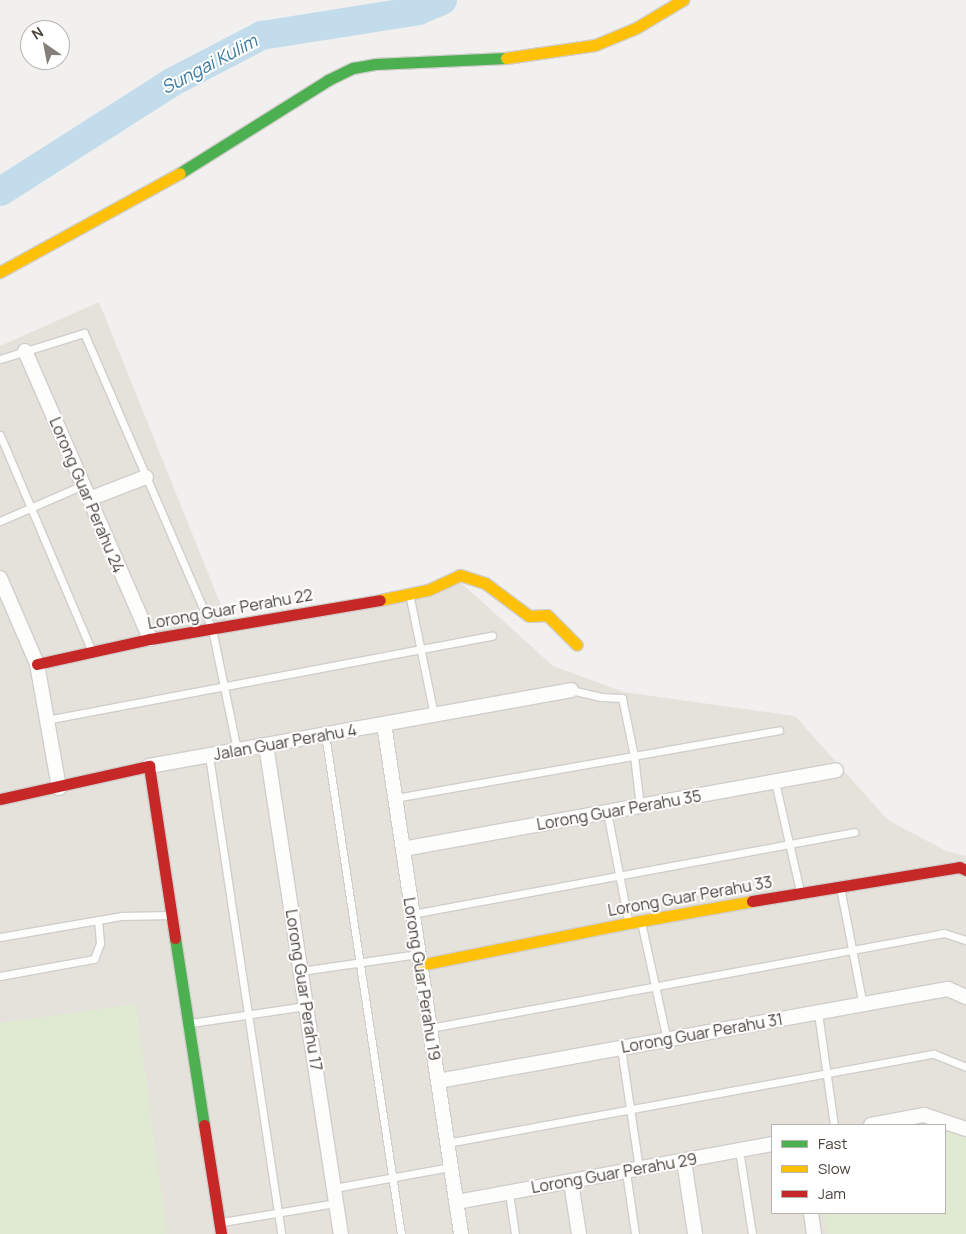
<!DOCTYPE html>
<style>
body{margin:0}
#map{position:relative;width:966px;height:1234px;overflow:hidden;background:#f2f0ee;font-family:Manrope,sans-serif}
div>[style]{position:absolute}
.residential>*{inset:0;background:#e5e2dc}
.green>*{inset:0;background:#e0e9d1}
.river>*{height:29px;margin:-14.5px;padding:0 14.5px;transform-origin:14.5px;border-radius:14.5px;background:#c3dcec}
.roads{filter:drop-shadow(1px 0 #d0cecb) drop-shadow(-1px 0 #d0cecb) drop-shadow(0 1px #d0cecb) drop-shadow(0 -1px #d0cecb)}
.lane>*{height:7px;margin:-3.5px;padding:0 3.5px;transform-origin:3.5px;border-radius:3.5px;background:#fdfdfc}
.street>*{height:14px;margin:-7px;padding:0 7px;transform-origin:7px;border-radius:7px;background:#fdfdfc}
.fast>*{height:11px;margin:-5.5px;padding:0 5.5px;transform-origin:5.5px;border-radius:5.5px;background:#4caf50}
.slow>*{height:11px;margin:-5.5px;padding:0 5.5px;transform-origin:5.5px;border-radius:5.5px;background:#ffc107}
.jam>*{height:11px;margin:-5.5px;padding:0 5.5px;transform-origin:5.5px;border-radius:5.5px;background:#c62828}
span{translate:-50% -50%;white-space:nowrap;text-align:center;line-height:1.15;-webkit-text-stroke:4px #fff;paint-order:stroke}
.street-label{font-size:16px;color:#48423a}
.water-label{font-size:18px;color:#3a7aa3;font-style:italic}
.legend{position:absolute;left:771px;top:1124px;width:175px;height:90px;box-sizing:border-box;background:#fff;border:1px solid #b6b3b0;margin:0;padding:6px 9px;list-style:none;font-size:15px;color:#48423a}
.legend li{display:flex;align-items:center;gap:10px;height:25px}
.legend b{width:25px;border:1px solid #b6b3b0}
.north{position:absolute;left:20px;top:20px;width:50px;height:50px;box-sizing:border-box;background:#fff;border:1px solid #b6b3b0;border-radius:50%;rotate:327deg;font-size:14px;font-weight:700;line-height:20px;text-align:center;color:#48423a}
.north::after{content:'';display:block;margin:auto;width:18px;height:22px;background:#847f79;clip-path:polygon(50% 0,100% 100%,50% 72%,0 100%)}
</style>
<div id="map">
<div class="residential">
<i style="clip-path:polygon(evenodd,99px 302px,227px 620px,459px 581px,553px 666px,624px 692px,795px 716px,888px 820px,946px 851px,966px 856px,966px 1234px,0 1234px,0 346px,99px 302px,772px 1125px,945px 1125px,945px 1213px,772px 1213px,772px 1125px)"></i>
</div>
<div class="green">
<i style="clip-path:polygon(136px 1004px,167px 1234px,0 1234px,0 1023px)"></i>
<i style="clip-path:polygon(945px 1130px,966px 1138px,966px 1234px,827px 1234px,824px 1213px,945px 1213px)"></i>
</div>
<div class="river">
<i style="left:0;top:191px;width:203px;rotate:-32.5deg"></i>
<i style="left:171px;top:82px;width:102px;rotate:-27.6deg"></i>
<i style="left:261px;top:35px;width:159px;rotate:-9deg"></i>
<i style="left:418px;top:10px;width:26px;rotate:-23deg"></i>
</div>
<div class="roads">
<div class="lane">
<i style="left:0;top:359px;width:88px;rotate:-17.2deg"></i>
<i style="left:84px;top:333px;width:322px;rotate:66.6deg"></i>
<i style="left:212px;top:629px;width:124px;rotate:78.3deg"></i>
<i style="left:0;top:435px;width:233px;rotate:67deg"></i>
<i style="left:0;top:521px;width:90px;rotate:-23.4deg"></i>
<i style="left:410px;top:598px;width:119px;rotate:78.4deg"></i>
<i style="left:571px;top:690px;width:31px;rotate:13deg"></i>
<i style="left:601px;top:697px;width:21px;rotate:3deg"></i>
<i style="left:622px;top:698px;width:59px;rotate:78.3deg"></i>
<i style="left:634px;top:756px;width:50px;rotate:83.2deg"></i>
<i style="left:46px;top:720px;width:454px;rotate:-10.7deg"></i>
<i style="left:325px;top:734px;width:506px;rotate:81.36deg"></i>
<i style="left:209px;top:756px;width:483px;rotate:81.4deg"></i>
<i style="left:775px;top:782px;width:112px;rotate:77.1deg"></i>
<i style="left:395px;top:798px;width:390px;rotate:-10deg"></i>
<i style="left:607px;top:812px;width:110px;rotate:79deg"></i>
<i style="left:840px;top:887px;width:120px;rotate:79deg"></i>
<i style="left:412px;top:914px;width:450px;rotate:-10.5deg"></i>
<i style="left:641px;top:922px;width:121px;rotate:77.6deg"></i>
<i style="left:0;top:937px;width:124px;rotate:-9.8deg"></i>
<i style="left:122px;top:916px;width:49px;rotate:-1.2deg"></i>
<i style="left:301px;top:971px;width:118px;rotate:-8.3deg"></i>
<i style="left:0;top:976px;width:96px;rotate:-10.3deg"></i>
<i style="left:94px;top:959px;width:17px;rotate:-69deg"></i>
<i style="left:100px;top:943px;width:23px;rotate:-95deg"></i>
<i style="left:818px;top:1013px;width:113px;rotate:81.9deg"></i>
<i style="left:191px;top:1023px;width:116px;rotate:-8.4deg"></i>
<i style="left:430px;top:1028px;width:523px;rotate:-10.47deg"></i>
<i style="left:944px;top:933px;width:23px;rotate:18deg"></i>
<i style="left:621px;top:1048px;width:122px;rotate:81.5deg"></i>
<i style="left:447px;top:1143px;width:495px;rotate:-10.4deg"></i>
<i style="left:934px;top:1054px;width:35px;rotate:22deg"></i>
<i style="left:739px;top:1150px;width:85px;rotate:81.2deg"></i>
<i style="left:626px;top:1172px;width:63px;rotate:81.7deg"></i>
<i style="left:334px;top:1188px;width:119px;rotate:-10.2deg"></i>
<i style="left:509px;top:1193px;width:41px;rotate:81.7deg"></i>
<i style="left:222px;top:1222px;width:116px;rotate:-9.5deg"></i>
</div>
<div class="street">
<i style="left:25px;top:351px;width:314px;rotate:66.5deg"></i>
<i style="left:89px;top:499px;width:61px;rotate:-21.1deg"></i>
<i style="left:0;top:578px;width:94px;rotate:66.7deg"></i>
<i style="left:37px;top:664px;width:126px;rotate:79.9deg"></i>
<i style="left:384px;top:724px;width:516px;rotate:81.41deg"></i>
<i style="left:266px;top:745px;width:495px;rotate:81.3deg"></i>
<i style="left:149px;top:766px;width:429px;rotate:-10.2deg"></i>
<i style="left:403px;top:849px;width:440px;rotate:-10.3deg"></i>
<i style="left:438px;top:1081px;width:518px;rotate:-10.23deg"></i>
<i style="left:948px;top:989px;width:20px;rotate:24deg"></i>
<i style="left:871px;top:1125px;width:54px;rotate:-10.7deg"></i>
<i style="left:924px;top:1115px;width:44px;rotate:18.4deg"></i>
<i style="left:684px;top:1161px;width:74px;rotate:81.4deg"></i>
<i style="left:571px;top:1182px;width:53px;rotate:81.3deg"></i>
<i style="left:456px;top:1202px;width:321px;rotate:-10.4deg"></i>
<i style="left:811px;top:1213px;width:21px;rotate:82deg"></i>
</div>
<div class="fast">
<i style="left:180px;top:173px;width:175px;rotate:-32.1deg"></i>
<i style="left:328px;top:80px;width:28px;rotate:-26deg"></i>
<i style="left:353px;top:68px;width:22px;rotate:-10deg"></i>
<i style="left:375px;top:64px;width:131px;rotate:-2.6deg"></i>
<i style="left:175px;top:938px;width:189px;rotate:81.2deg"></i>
</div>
<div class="slow">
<i style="left:506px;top:58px;width:90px;rotate:-8.3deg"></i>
<i style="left:595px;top:45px;width:44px;rotate:-22.5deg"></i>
<i style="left:636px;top:28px;width:55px;rotate:-30.8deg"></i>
<i style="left:0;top:272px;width:205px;rotate:-28.8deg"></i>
<i style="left:380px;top:600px;width:49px;rotate:-11.8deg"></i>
<i style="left:428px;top:590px;width:35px;rotate:-25deg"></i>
<i style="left:460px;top:575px;width:26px;rotate:18deg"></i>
<i style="left:485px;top:583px;width:55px;rotate:36.9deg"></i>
<i style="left:529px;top:616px;width:18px;rotate:-3deg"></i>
<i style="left:547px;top:615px;width:42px;rotate:45deg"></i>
<i style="left:420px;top:965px;width:213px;rotate:-11.4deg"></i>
<i style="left:629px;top:923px;width:125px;rotate:-10.1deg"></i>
</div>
<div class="jam">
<i style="left:37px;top:664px;width:116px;rotate:-12.5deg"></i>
<i style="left:150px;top:639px;width:233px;rotate:-9.6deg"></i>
<i style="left:0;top:799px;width:153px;rotate:-12.5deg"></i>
<i style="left:149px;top:766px;width:174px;rotate:81.4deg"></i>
<i style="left:752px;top:901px;width:210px;rotate:-9.3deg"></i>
<i style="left:959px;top:867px;width:8px;rotate:23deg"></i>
<i style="left:204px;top:1125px;width:110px;rotate:81.1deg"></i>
</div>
</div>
<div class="street-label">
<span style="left:87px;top:495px;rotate:67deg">Lorong Guar Perahu 24</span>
<span style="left:230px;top:609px;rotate:-10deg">Lorong Guar Perahu 22</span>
<span style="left:285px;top:742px;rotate:-10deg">Jalan Guar Perahu 4</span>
<span style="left:619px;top:810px;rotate:-10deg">Lorong Guar Perahu 35</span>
<span style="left:690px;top:896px;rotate:-10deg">Lorong Guar Perahu 33</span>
<span style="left:422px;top:979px;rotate:81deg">Lorong Guar Perahu 19</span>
<span style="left:304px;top:990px;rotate:81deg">Lorong Guar Perahu 17</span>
<span style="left:702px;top:1033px;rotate:-10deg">Lorong Guar Perahu 31</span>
<span style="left:614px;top:1173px;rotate:-10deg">Lorong Guar Perahu 29</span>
</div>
<div class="water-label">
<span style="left:209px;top:64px;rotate:-28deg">Sungai Kulim</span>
</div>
<ul class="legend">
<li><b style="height:6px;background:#4caf50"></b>Fast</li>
<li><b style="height:6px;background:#ffc107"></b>Slow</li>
<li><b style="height:6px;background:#c62828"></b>Jam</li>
</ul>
<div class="north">N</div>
</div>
